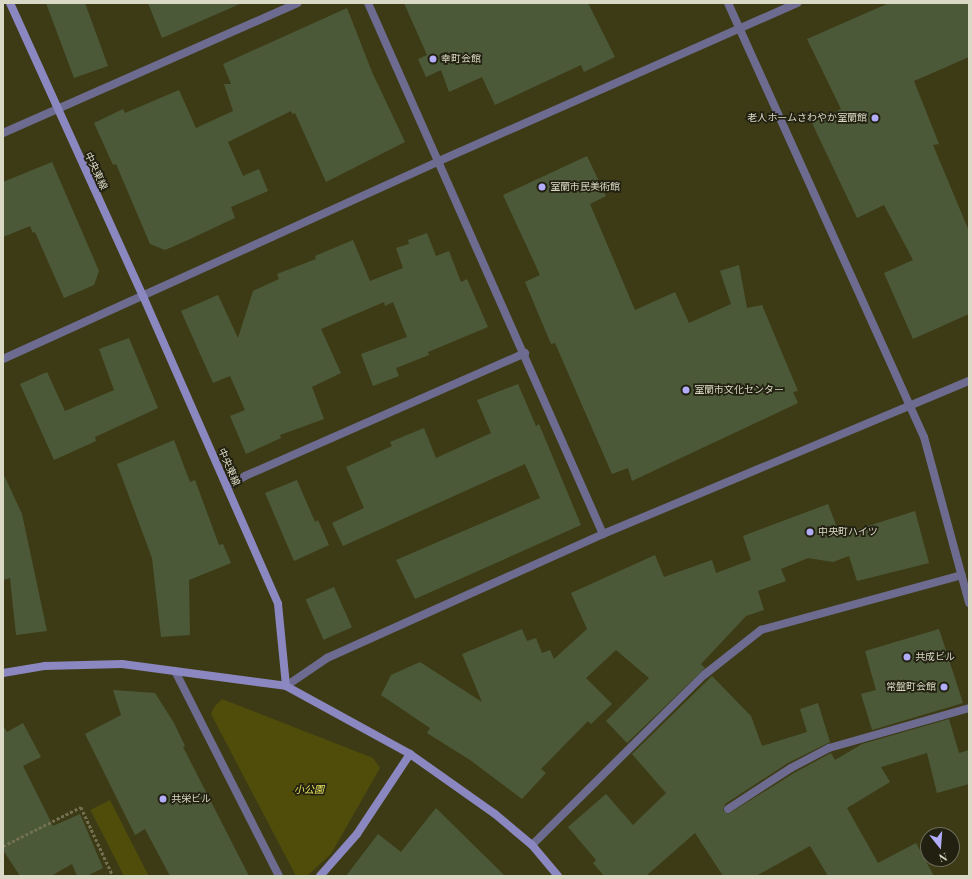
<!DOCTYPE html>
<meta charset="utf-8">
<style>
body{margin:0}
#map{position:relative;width:972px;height:879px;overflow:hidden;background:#3d3b16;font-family:"Playfair Display","Noto Sans JP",serif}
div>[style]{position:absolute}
.green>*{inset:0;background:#504d0a;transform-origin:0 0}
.building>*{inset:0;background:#4c5938;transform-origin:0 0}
.path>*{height:2.5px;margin-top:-1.25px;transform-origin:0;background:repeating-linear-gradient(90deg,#737152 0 3px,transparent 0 5px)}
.street>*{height:8px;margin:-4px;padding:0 4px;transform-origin:4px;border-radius:4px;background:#6d6c90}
.secondary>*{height:8px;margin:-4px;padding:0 4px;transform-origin:4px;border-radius:4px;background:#8b87c0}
.dots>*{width:11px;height:11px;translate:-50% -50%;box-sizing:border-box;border:2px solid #222111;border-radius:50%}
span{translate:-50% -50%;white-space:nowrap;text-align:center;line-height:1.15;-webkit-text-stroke:3.5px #222111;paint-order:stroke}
.poi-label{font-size:10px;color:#dad9c5}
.left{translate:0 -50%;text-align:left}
.right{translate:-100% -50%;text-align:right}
.street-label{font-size:10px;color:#dad9c5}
.park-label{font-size:10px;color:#e9e35e;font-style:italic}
.frame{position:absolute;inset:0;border:4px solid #dad9c5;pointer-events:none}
.north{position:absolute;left:920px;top:827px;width:40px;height:40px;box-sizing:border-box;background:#222111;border:1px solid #6c6b59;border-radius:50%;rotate:163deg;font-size:11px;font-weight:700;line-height:16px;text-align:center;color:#dad9c5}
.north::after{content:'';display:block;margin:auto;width:14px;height:18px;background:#b2adf9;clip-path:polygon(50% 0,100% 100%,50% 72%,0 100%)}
</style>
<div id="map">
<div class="green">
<i style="clip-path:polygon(222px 699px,373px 758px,380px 768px,331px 854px,307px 876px,296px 876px,211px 714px,214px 707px)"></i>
<i style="left:110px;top:800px;width:85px;height:22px;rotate:63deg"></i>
</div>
<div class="building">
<i style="clip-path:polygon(46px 3px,85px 3px,108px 66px,74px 78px)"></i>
<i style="clip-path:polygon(148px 3px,242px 3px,162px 38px)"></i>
<i style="clip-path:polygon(404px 3px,588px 3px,615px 57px,584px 72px,581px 65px,495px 105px,482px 77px,449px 92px,441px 70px,426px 77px,418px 59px,427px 55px)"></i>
<i style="clip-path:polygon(889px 3px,969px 3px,969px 57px,914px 81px,939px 144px,933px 145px,969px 231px,969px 314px,913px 339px,884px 273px,913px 260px,884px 205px,857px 218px,812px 123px,841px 109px,807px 39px)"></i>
<i style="clip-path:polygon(347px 8px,372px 72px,405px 142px,326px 182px,295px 113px,292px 114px,291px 111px,228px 142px,243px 176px,259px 169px,268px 191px,231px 207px,235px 218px,188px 240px,165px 250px,150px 244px,116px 164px,113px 165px,94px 123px,123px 109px,125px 113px,179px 90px,196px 128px,233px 111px,224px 84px,231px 84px,223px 64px)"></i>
<i style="clip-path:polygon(587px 156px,606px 196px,590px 204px,635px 310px,675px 292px,689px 323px,731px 304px,720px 271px,739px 265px,747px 308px,762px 305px,798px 391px,793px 392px,798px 403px,632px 481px,628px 468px,612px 474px,555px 343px,551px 344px,525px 282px,540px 275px,503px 195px)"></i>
<i style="clip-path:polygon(52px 162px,99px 271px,94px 285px,64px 298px,35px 232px,33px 233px,30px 226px,3px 237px,3px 182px)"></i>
<i style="clip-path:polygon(427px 233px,436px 256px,449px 251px,461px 282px,467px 279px,488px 327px,428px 352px,429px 355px,396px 368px,399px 376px,373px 386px,361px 354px,407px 337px,393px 302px,385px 306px,384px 302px,321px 329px,341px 373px,312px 387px,324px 419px,280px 435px,281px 438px,246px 454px,230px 416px,245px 410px,230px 376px,213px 383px,181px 311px,218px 295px,238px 338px,253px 291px,279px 279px,277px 274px,316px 259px,315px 256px,353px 240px,370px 281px,403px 268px,396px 248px,409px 244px,408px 240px)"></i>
<i style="clip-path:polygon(129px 338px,158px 408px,95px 437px,96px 441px,54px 460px,20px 384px,47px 372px,65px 411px,114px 390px,99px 349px)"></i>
<i style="clip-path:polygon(518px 384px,536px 426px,539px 424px,581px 525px,415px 599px,396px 560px,540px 498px,525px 464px,343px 546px,332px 523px,364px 508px,346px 467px,392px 446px,390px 442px,424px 428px,436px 458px,491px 433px,477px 400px)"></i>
<i style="clip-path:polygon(174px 440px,190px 482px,195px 480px,219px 545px,223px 544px,231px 563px,189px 580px,190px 635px,161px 637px,152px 558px,117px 464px)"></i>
<i style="clip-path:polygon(3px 473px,22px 514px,47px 631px,16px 635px,10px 578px,3px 580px)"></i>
<i style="clip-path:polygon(297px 480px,315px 522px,318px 520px,329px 545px,294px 561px,265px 493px)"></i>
<i style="clip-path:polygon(828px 504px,840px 535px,915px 511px,929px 563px,857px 581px,849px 556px,833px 562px,808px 558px,781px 569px,786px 581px,758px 591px,764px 610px,746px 616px,701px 664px,705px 668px,627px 743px,606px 721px,649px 678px,616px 650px,586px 678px,612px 704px,591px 724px,588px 721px,541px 769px,546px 773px,522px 799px,470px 760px,427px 733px,430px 728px,381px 695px,391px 675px,420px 662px,482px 702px,462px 654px,522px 629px,527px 641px,536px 638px,542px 653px,550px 650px,554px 659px,587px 629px,571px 593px,655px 555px,664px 577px,712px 560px,716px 573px,751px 560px,743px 536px)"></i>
<i style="left:334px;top:587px;width:44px;height:31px;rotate:66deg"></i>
<i style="clip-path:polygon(939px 629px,963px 703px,872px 730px,861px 694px,876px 690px,865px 651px)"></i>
<i style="clip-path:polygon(712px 676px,751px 716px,762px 746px,807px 732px,800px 709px,818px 703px,830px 742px,788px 763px,725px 804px,723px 810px,728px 814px,794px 773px,831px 753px,835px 760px,862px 744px,949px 719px,959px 753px,969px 750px,969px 784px,937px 793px,927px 753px,881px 767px,890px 782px,847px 808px,878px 863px,916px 843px,934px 876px,828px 876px,810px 846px,756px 876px,723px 876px,695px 833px,646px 876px,604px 876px,593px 863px,596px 860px,568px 827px,606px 794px,633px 825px,666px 793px,632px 754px)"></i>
<i style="clip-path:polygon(113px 690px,155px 693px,174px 723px,185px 746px,183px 747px,249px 876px,170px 876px,145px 829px,135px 835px,85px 734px,121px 715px)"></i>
<i style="clip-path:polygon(23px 723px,41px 757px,23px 766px,53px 826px,80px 814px,103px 868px,87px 876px,77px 876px,72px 864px,51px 876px,20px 876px,3px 850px,3px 725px,7px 732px)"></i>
<i style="clip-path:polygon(436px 808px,505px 876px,346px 876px,378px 834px,401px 852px)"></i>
</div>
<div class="path">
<i style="left:3px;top:846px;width:87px;rotate:-26.6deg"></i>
<i style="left:81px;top:807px;width:76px;rotate:65.1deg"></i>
</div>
<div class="street">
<i style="left:368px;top:3px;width:581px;rotate:66.13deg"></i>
<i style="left:728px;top:3px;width:476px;rotate:65.7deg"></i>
<i style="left:924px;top:437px;width:172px;rotate:74.8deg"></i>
<i style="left:3px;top:133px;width:322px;rotate:-23.8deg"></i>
<i style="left:3px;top:359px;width:479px;rotate:-24.4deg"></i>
<i style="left:439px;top:161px;width:392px;rotate:-23.8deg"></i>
<i style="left:227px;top:487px;width:21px;rotate:-31deg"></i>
<i style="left:245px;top:476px;width:306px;rotate:-23.7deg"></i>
<i style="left:175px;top:671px;width:230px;rotate:63.1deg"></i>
<i style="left:286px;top:686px;width:50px;rotate:-34.3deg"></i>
<i style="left:327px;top:658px;width:303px;rotate:-24.2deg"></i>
<i style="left:603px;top:534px;width:397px;rotate:-22.7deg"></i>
<i style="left:728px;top:809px;width:75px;rotate:-33.1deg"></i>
<i style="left:791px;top:768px;width:43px;rotate:-27.8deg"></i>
<i style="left:829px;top:748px;width:146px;rotate:-15.9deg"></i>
<i style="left:532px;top:845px;width:242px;rotate:-44.7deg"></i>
<i style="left:704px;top:675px;width:73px;rotate:-38.3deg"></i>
<i style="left:761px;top:630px;width:208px;rotate:-15.3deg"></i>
</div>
<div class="secondary">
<i style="left:10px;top:3px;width:322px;rotate:65.6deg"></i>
<i style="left:143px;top:296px;width:336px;rotate:66.3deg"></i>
<i style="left:278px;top:604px;width:82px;rotate:84.4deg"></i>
<i style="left:3px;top:673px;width:43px;rotate:-9.5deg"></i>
<i style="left:45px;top:666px;width:77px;rotate:-1.5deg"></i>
<i style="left:122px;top:664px;width:165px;rotate:7.6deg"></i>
<i style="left:286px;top:686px;width:141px;rotate:28.7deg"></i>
<i style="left:410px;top:754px;width:104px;rotate:35.2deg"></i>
<i style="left:495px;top:814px;width:48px;rotate:40deg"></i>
<i style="left:532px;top:845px;width:40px;rotate:50deg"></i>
<i style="left:320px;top:876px;width:56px;rotate:-48.6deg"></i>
<i style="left:357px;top:834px;width:96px;rotate:-56.5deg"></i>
</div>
<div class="dots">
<i style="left:433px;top:59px;background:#b2adf9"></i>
<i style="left:875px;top:118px;background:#b2adf9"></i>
<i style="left:542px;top:187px;background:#b2adf9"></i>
<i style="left:686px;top:390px;background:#b2adf9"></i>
<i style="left:810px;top:532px;background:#b2adf9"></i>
<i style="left:907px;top:657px;background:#b2adf9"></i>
<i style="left:944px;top:687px;background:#b2adf9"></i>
<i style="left:163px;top:799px;background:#b2adf9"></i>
</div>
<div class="poi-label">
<span class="left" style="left:441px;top:59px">幸町会館</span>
<span class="right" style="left:867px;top:118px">老人ホームさわやか室蘭館</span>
<span class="left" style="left:550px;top:187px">室蘭市民美術館</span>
<span class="left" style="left:694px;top:390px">室蘭市文化センター</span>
<span class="left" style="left:818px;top:532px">中央町ハイツ</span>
<span class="left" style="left:915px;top:657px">共成ビル</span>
<span class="right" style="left:936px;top:687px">常盤町会館</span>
<span class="left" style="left:171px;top:799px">共栄ビル</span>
</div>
<div class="street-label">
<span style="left:96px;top:171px;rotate:65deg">中央東線</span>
<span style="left:229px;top:467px;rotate:66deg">中央東線</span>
</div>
<div class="park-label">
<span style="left:309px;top:790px">小公園</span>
</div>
<div class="frame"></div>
<div class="north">N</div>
</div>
